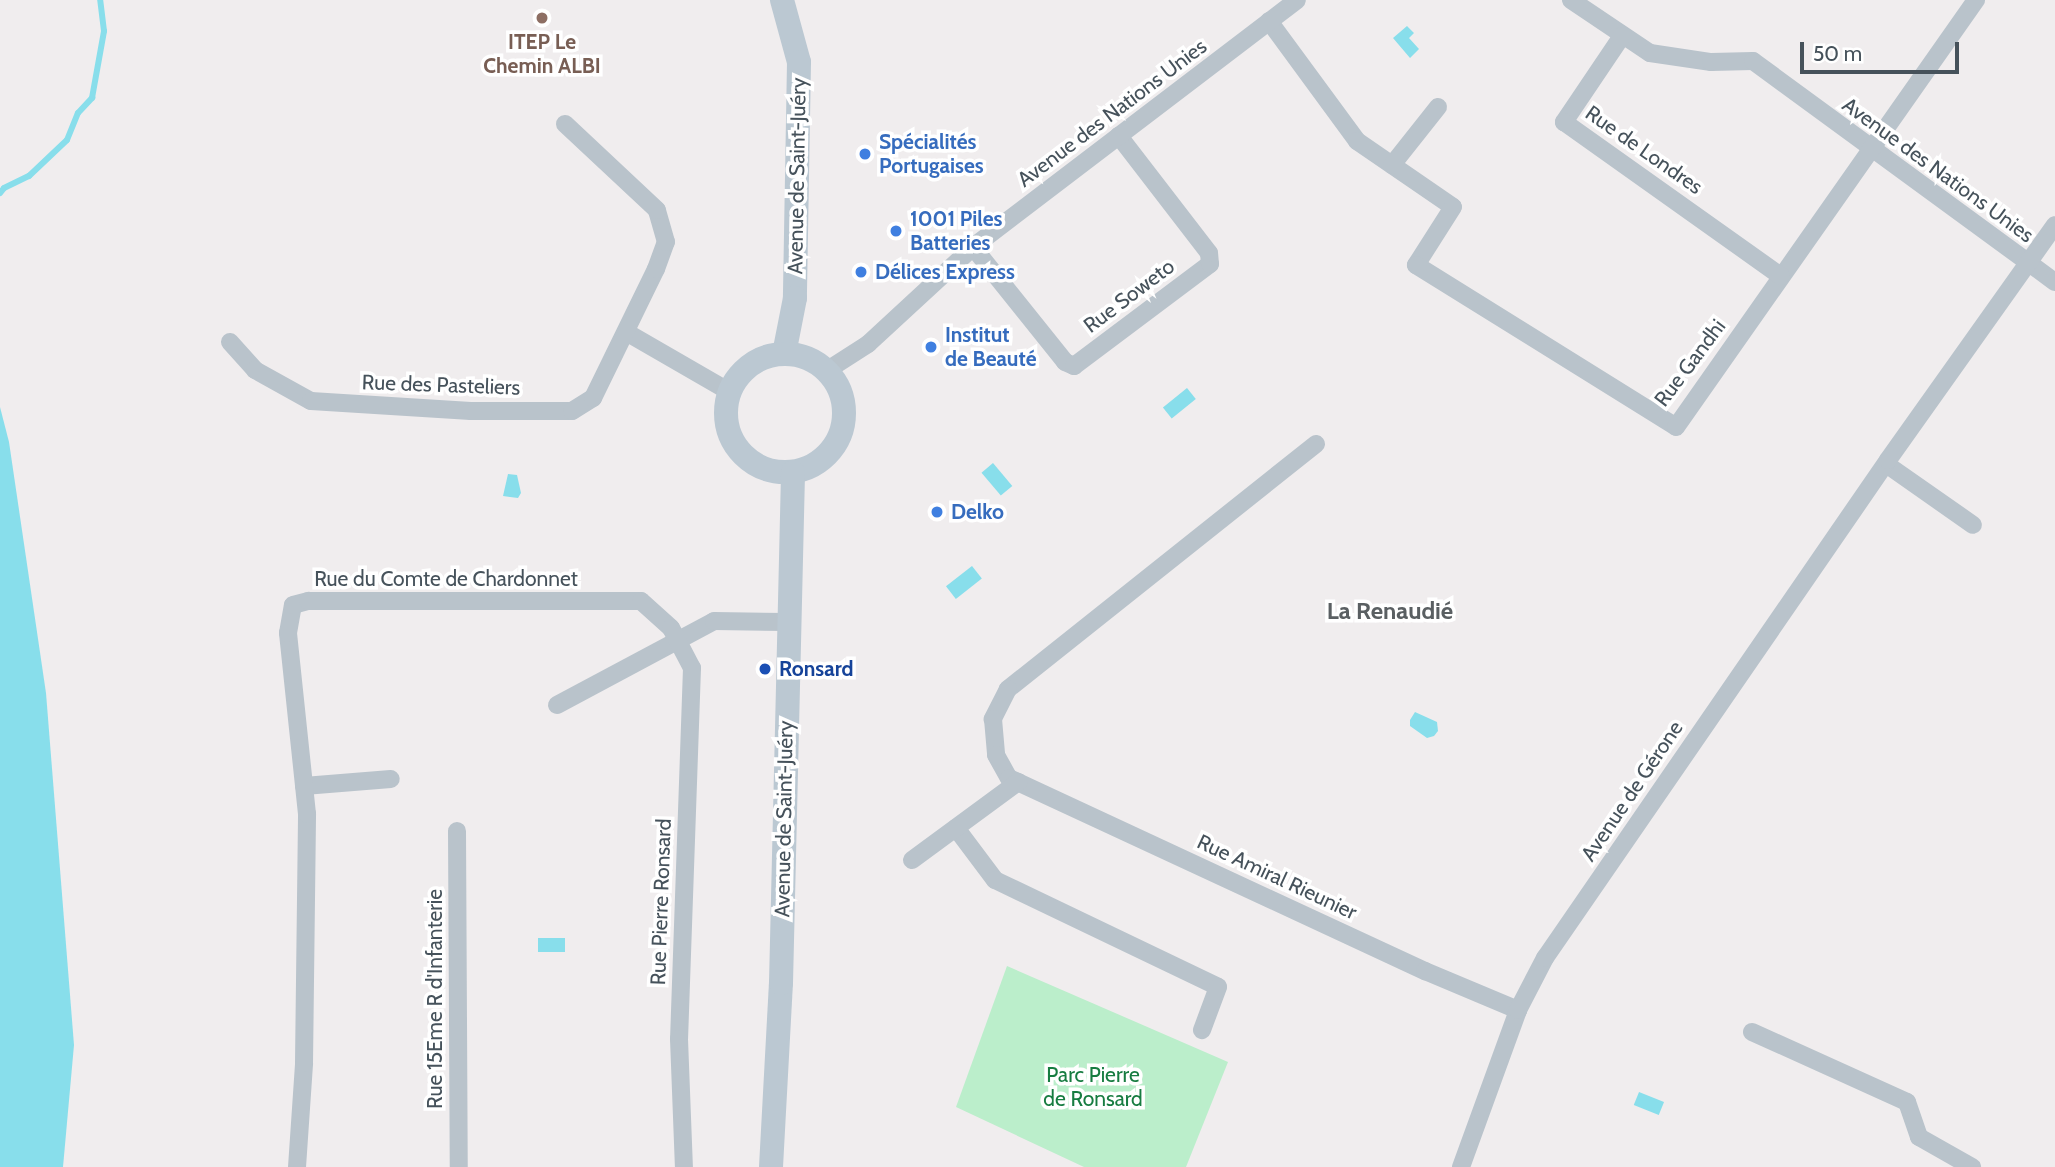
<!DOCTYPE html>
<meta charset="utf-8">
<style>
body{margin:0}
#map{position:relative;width:2055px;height:1167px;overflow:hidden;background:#f0edee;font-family:Cabin,sans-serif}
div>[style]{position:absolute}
.green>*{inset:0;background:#bbeecb}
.water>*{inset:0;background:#88deeb;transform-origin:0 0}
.stream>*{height:6px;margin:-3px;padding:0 3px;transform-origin:3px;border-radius:3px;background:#88deeb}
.street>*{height:18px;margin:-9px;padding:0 9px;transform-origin:9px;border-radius:9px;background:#b9c3cb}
.secondary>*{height:24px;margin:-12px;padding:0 12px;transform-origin:12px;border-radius:12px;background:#bbc8d2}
.secondary>.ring{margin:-12px;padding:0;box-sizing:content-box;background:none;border:24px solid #bbc8d2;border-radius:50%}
.dots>*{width:19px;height:19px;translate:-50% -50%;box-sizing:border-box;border:4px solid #fff;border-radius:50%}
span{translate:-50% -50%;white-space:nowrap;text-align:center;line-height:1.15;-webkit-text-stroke:7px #fff;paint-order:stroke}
.education-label{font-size:21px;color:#785e54;font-weight:700}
.street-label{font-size:21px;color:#46525b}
.shop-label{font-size:21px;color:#366cbe;font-weight:700}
.left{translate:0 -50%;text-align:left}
.transit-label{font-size:21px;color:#164399;font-weight:700}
.park-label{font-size:21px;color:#177c41}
.quarter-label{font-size:24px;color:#5a5f62;font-weight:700}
.scale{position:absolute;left:1800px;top:42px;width:159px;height:32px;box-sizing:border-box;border:4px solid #46525b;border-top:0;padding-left:9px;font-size:21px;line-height:24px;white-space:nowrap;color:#46525b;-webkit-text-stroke:5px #fff;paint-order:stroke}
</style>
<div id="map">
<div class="green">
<i style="clip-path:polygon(1007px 966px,1228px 1062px,1186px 1167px,1084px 1167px,956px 1107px)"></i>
</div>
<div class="water">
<i style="clip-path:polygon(1407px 26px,1414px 33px,1409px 38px,1419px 49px,1410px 58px,1393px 38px)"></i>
<i style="left:1187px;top:388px;width:14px;height:31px;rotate:51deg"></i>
<i style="clip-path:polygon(0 407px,9px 442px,46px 693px,74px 1045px,63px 1167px,0 1167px)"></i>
<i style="left:993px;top:463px;width:30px;height:15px;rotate:50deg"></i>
<i style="clip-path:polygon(508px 474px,517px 475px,521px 493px,518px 498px,503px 496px)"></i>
<i style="left:972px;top:566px;width:16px;height:33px;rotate:52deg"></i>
<i style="clip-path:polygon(1415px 712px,1437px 722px,1438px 731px,1434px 736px,1427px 738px,1410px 726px,1410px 720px)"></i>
<i style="left:538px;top:938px;width:27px;height:14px"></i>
<i style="left:1639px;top:1092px;width:27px;height:14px;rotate:22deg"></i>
</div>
<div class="stream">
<i style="left:0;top:193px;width:6px;rotate:-51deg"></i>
<i style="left:4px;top:188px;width:28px;rotate:-26deg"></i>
<i style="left:29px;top:176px;width:52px;rotate:-43.5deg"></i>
<i style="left:67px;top:140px;width:29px;rotate:-68deg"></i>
<i style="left:78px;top:113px;width:21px;rotate:-47deg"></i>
<i style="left:92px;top:98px;width:68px;rotate:-79.8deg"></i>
<i style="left:104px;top:31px;width:31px;rotate:-97deg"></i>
</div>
<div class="street">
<i style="left:1571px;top:0;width:95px;rotate:33.9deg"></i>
<i style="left:1650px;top:53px;width:62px;rotate:8.4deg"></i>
<i style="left:1711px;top:62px;width:42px;rotate:-1.4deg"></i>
<i style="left:1753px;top:61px;width:374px;rotate:36.2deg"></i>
<i style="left:1269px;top:21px;width:149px;rotate:53.7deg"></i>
<i style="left:1357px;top:141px;width:116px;rotate:34.5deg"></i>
<i style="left:1453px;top:207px;width:69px;rotate:122.5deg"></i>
<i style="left:1416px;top:265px;width:306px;rotate:31.9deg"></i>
<i style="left:1676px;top:427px;width:522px;rotate:-54.91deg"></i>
<i style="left:1622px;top:36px;width:104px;rotate:124deg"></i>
<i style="left:1564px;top:122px;width:266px;rotate:35.4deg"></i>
<i style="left:1392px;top:165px;width:74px;rotate:-51.6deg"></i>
<i style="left:973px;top:247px;width:147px;rotate:51.3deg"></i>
<i style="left:1065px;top:362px;width:10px;rotate:24deg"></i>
<i style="left:1074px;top:366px;width:170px;rotate:-36.9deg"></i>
<i style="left:1210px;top:264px;width:11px;rotate:-95deg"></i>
<i style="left:1209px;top:253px;width:148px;rotate:-127.6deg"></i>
<i style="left:626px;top:332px;width:120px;rotate:30deg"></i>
<i style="left:230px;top:342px;width:38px;rotate:48deg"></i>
<i style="left:255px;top:370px;width:64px;rotate:29deg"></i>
<i style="left:311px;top:401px;width:160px;rotate:3.6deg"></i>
<i style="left:471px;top:411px;width:101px"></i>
<i style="left:572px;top:411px;width:25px;rotate:-32deg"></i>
<i style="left:593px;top:398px;width:144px;rotate:-64deg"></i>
<i style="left:656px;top:269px;width:29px;rotate:-70deg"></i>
<i style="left:666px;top:242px;width:33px;rotate:-106deg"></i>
<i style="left:657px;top:210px;width:126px;rotate:-136.9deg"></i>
<i style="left:826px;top:371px;width:50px;rotate:-32.7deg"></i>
<i style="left:868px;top:344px;width:143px;rotate:-42.7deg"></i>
<i style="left:973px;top:247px;width:407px;rotate:-37.3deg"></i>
<i style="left:1316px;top:444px;width:394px;rotate:141.5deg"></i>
<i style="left:1008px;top:689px;width:34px;rotate:117deg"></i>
<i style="left:993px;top:719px;width:36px;rotate:85deg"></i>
<i style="left:996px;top:755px;width:26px;rotate:61deg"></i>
<i style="left:1009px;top:778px;width:459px;rotate:24.9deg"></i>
<i style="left:1425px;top:971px;width:101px;rotate:22.8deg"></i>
<i style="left:1886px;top:464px;width:106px;rotate:35deg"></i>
<i style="left:557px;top:705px;width:178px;rotate:-28.1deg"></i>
<i style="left:714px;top:621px;width:73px;rotate:0.8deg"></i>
<i style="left:304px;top:786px;width:87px;rotate:-4.6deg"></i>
<i style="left:956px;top:828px;width:65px;rotate:53.1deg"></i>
<i style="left:995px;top:880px;width:247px;rotate:25.6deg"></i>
<i style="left:1218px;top:987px;width:46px;rotate:110.4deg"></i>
<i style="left:457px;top:831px;width:336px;rotate:89.7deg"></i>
<i style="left:912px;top:860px;width:132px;rotate:-36.3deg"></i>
<i style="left:1752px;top:1032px;width:170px;rotate:24.3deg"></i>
<i style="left:1907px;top:1102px;width:37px;rotate:71deg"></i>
<i style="left:1919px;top:1137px;width:61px;rotate:29.5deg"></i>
<i style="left:297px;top:1167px;width:104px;rotate:-86.1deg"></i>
<i style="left:304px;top:1063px;width:249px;rotate:-89.3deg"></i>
<i style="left:307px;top:814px;width:182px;rotate:-96deg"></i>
<i style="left:288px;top:633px;width:28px;rotate:-80deg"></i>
<i style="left:293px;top:605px;width:16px;rotate:-15deg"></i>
<i style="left:308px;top:601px;width:333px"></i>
<i style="left:641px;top:601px;width:40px;rotate:42deg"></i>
<i style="left:671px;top:628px;width:45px;rotate:62.3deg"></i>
<i style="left:692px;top:668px;width:371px;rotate:92deg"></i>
<i style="left:679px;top:1039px;width:128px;rotate:87.8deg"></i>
<i style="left:1461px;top:1167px;width:167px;rotate:-70deg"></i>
<i style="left:1518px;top:1010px;width:59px;rotate:-62.6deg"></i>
<i style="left:1545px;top:958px;width:605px;rotate:-55.44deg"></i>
<i style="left:1888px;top:460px;width:288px;rotate:-54.6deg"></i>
</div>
<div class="secondary">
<i style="left:782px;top:0;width:64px;rotate:74.7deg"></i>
<i style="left:799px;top:62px;width:236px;rotate:91deg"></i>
<i style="left:795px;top:298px;width:57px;rotate:101.1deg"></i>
<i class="ring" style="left:726px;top:354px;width:94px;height:94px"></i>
<i style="left:771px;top:1167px;width:184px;rotate:-86.9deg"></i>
<i style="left:781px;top:983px;width:511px;rotate:-88.65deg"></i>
</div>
<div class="dots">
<i style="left:542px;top:18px;background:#8d6e63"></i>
<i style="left:865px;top:154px;background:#3f7fe0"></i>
<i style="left:896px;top:231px;background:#3f7fe0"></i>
<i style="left:861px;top:272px;background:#3f7fe0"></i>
<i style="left:931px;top:347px;background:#3f7fe0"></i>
<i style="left:937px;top:512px;background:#3f7fe0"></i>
<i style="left:765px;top:669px;background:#1a4fb4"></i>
</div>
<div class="education-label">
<span style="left:542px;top:54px">ITEP Le<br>Chemin ALBI</span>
</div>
<div class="street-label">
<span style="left:1112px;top:113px;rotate:-37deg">Avenue des Nations Unies</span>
<span style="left:1644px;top:150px;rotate:35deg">Rue de Londres</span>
<span style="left:1938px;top:170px;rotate:36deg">Avenue des Nations Unies</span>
<span style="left:797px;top:176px;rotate:-89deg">Avenue de Saint-Juéry</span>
<span style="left:1129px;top:296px;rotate:-37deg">Rue Soweto</span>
<span style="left:1690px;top:363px;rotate:-53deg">Rue Gandhi</span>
<span style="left:441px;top:385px;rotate:2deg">Rue des Pasteliers</span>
<span style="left:446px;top:579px">Rue du Comte de Chardonnet</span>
<span style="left:1632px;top:791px;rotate:-56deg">Avenue de Gérone</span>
<span style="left:784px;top:819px;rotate:-89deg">Avenue de Saint-Juéry</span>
<span style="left:1277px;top:877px;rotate:25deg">Rue Amiral Rieunier</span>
<span style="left:661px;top:902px;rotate:-88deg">Rue Pierre Ronsard</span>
<span style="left:435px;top:999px;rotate:-90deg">Rue 15Eme R d'Infanterie</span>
</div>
<div class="shop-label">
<span class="left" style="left:879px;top:154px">Spécialités<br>Portugaises</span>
<span class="left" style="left:910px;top:231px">1001 Piles<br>Batteries</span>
<span class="left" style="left:875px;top:272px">Délices Express</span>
<span class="left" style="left:945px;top:347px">Institut<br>de Beauté</span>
<span class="left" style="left:951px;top:512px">Delko</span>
</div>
<div class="transit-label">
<span class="left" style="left:779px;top:669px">Ronsard</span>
</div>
<div class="park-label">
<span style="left:1093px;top:1087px">Parc Pierre<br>de Ronsard</span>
</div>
<div class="quarter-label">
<span style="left:1390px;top:611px">La Renaudié</span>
</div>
<div class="scale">50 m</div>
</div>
